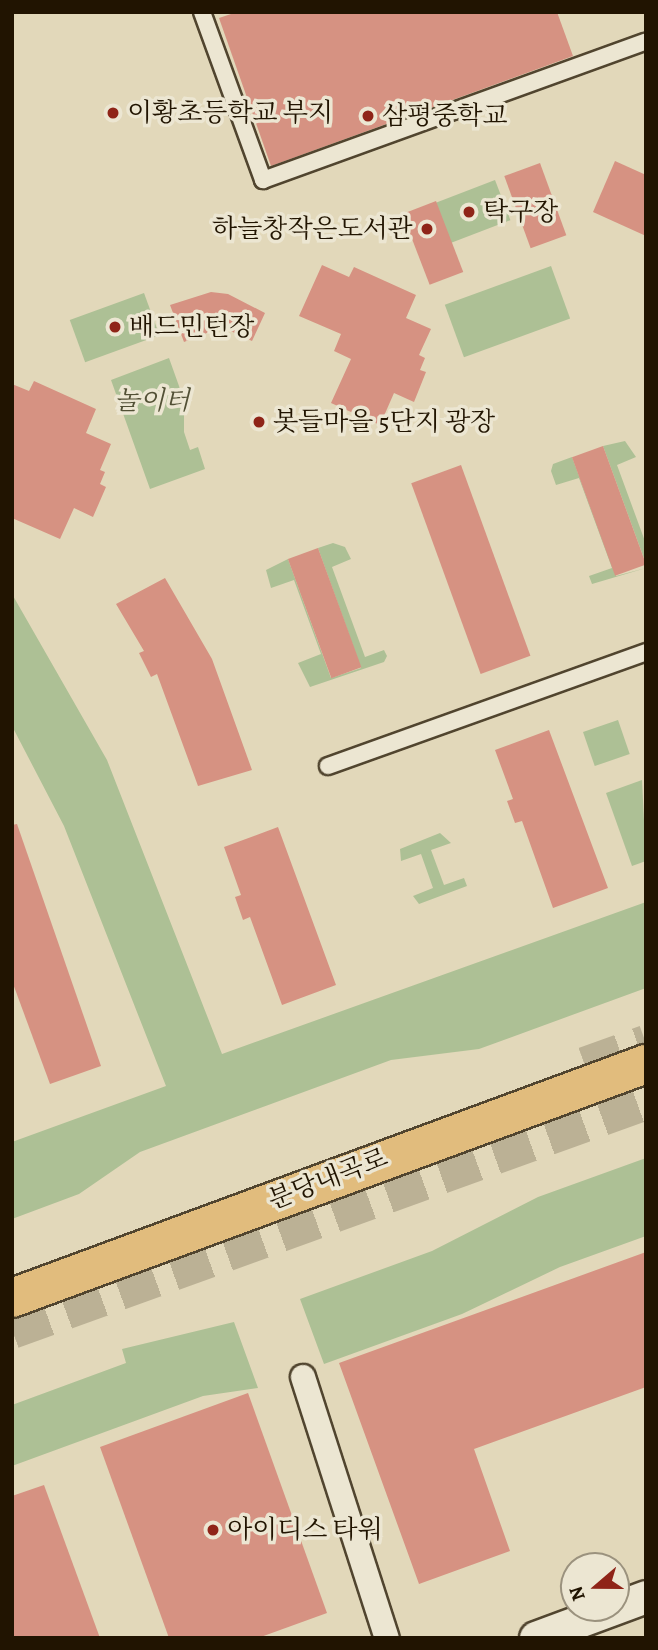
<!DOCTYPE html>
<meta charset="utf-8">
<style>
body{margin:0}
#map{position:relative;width:658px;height:1650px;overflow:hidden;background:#e2d8ba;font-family:Alegreya,"Noto Serif KR",serif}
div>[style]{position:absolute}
.green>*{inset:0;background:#adc095;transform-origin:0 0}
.building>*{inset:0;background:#d69282;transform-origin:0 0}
.trunk-tunnel>*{height:38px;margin-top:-19px;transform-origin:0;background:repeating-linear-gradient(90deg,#bbb195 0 38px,transparent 0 57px)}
.roads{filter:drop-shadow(2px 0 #51452f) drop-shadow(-2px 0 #51452f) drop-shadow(0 2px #51452f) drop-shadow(0 -2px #51452f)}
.service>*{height:16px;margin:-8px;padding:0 8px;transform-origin:8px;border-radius:8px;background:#ece6d2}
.pedestrian>*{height:24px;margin:-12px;padding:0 12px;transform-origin:12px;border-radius:12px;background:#ece6d2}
.minor>*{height:32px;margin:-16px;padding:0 16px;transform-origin:16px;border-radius:16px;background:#ece6d2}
.primary>*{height:38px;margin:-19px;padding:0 19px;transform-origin:19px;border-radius:19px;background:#e1bc7d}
.dots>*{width:19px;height:19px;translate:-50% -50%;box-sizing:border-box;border:4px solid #ece6d2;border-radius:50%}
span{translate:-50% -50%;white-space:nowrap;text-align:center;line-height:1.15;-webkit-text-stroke:7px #ece6d2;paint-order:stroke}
.poi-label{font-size:26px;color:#211401}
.left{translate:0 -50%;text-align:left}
.right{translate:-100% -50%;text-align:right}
.park-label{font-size:26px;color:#525035;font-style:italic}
.street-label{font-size:26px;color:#211401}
.frame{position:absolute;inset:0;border:14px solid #211401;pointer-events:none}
.north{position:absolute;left:560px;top:1552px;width:70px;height:70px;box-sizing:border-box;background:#ece6d2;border:2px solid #9b927e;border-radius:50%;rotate:250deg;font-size:19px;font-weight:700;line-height:28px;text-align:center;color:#211401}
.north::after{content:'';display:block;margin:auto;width:24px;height:32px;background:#8f2418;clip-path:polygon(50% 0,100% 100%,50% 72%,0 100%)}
</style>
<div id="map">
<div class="green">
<i style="left:495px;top:180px;width:43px;height:71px;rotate:69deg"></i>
<i style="left:551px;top:266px;width:56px;height:113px;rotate:70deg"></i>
<i style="left:144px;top:293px;width:45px;height:79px;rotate:70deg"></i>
<i style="clip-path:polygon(169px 358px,184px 400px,184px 432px,190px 450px,198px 447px,205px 469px,150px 489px,111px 380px)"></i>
<i style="clip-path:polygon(625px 441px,636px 457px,617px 465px,646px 544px,646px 564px,603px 446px)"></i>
<i style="clip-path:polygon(572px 457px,616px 576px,646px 568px,592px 584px,589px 576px,612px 568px,579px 478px,556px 485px,551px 471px,553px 464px)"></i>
<i style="clip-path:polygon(333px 543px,345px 547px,351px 559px,332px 567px,365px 657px,384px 650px,387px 656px,384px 662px,310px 687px,298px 663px,321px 654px,294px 580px,271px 588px,266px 570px,288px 559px,331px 678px,361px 668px,318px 548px)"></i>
<i style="clip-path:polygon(12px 594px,107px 760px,222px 1054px,646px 902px,646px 988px,479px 1049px,391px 1060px,140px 1152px,79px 1194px,12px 1219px,12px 1142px,166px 1086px,64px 826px,12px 726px)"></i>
<i style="left:618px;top:720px;width:36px;height:37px;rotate:71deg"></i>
<i style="clip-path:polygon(642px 780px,646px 861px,632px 866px,606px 793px)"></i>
<i style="clip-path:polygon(440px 833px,451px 843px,431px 850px,444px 885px,464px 878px,467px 886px,419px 904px,413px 896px,433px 888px,421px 854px,401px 861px,400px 849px)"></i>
<i style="clip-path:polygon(646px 1158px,646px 1236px,560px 1267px,462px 1314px,324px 1364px,300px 1299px,432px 1251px,538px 1197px)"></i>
<i style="clip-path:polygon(234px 1322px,258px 1388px,203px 1396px,12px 1466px,12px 1405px,126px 1363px,122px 1349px)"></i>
</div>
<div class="building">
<i style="clip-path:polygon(237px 12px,557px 12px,573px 56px,271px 166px,219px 18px)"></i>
<i style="clip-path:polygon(615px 161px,646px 175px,646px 236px,593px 212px)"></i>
<i style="left:540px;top:163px;width:77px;height:38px;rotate:70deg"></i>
<i style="left:436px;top:201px;width:76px;height:36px;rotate:69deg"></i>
<i style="clip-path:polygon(322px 265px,349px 277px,354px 267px,416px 295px,406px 318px,431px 329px,419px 355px,425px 358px,420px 370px,426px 372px,414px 402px,394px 393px,380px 425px,331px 403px,351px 359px,334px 351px,341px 334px,299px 316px)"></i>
<i style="clip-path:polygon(211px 292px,228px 294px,265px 313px,252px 341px,222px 327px,184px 342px,170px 305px)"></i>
<i style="clip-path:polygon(34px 381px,96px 409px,86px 433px,111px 444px,100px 470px,105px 472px,100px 484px,106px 487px,93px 517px,74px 508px,60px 539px,12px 518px,12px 384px,29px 391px)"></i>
<i style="left:603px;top:446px;width:126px;height:33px;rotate:70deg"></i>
<i style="left:461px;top:465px;width:203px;height:53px;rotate:70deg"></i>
<i style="left:318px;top:548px;width:127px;height:32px;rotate:70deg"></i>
<i style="clip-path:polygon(165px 578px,212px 659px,252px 770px,198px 786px,157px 674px,151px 677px,139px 653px,144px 651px,116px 604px)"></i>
<i style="clip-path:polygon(549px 730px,608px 888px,553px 908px,522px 821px,515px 823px,507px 801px,513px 799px,495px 750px)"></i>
<i style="clip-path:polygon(17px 824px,101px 1066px,50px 1084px,12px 981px,12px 825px)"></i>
<i style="clip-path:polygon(278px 827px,336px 985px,282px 1005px,250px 917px,243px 920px,235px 897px,241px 895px,224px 847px)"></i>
<i style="clip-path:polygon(646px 1252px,646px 1387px,474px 1449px,510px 1551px,419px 1584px,339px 1363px)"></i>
<i style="clip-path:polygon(248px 1393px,327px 1613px,258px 1638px,169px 1638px,100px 1447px)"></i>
<i style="clip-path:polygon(44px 1485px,100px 1638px,12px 1638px,12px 1496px)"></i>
</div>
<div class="trunk-tunnel">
<i style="left:585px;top:1066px;width:65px;rotate:-19.8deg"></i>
<i style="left:12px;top:1330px;width:674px;rotate:-19.86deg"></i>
</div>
<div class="roads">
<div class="service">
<i style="left:202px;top:12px;width:179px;rotate:70deg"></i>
<i style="left:263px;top:180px;width:407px;rotate:-19.9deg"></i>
<i style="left:328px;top:766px;width:338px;rotate:-19.7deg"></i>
</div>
<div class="pedestrian">
<i style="left:303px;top:1377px;width:274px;rotate:72.2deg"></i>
</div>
<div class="minor">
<i style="left:536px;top:1638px;width:117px;rotate:-20.4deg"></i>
</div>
<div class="primary">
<i style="left:12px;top:1298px;width:676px;rotate:-20.26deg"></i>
</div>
</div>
<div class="dots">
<i style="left:113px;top:113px;background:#8f2418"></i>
<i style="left:368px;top:116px;background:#8f2418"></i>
<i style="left:469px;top:212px;background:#8f2418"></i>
<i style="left:427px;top:229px;background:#8f2418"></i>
<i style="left:115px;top:327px;background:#8f2418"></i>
<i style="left:259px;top:422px;background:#8f2418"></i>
<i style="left:213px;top:1530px;background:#8f2418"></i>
</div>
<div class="poi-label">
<span class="left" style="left:127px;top:113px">이황초등학교 부지</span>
<span class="left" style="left:382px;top:116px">삼평중학교</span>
<span class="left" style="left:483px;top:212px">탁구장</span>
<span class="right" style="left:413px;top:229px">하늘창작은도서관</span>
<span class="left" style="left:129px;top:327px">배드민턴장</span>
<span class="left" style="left:273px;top:422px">봇들마을 5단지 광장</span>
<span class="left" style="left:227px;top:1530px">아이디스 타워</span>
</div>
<div class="park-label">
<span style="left:152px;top:401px">놀이터</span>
</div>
<div class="street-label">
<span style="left:328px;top:1179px;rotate:-21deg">분당내곡로</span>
</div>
<div class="frame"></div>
<div class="north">N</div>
</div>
